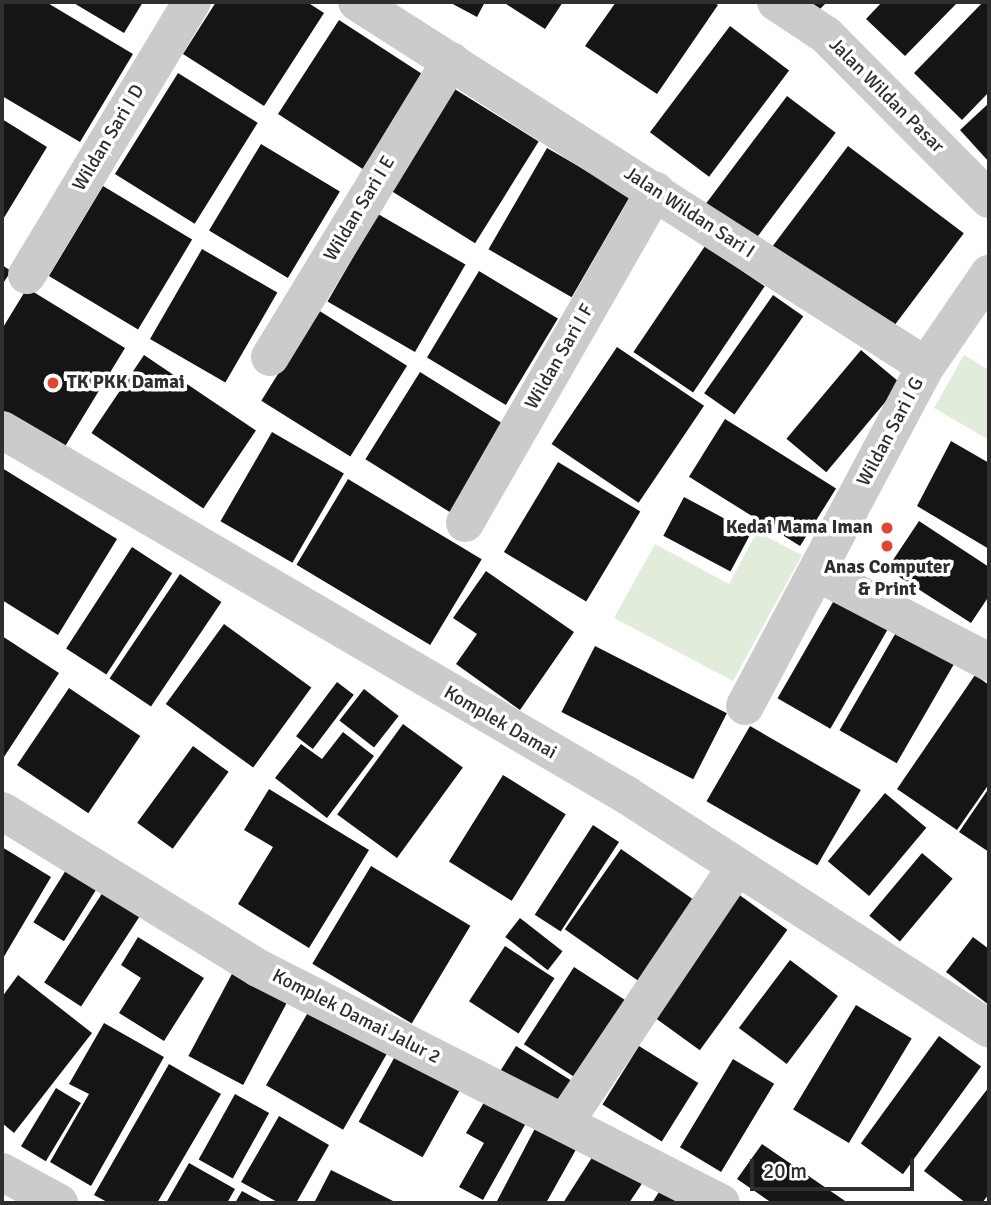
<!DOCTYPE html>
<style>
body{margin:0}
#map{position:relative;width:991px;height:1205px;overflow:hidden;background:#fff;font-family:Signika,sans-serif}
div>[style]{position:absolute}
.green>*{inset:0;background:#e1ecdb}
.building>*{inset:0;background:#151515;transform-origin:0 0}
.minor>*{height:38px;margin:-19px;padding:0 19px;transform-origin:19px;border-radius:19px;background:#cbcbcb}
.dots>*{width:19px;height:19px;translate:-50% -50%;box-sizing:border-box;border:4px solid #fff;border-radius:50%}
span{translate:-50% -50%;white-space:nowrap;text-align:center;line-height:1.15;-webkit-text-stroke:7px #fff;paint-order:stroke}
.street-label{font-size:19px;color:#2e2e2e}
.poi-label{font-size:19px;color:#2e2e2e;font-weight:700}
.left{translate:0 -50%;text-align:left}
.right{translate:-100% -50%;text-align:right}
.frame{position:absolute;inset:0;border:4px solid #2e2e2e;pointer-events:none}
.scale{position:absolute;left:750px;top:1159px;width:164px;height:32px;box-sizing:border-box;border:4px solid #2e2e2e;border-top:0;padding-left:9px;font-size:21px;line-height:24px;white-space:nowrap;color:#2e2e2e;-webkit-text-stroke:5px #fff;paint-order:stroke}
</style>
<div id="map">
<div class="green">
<i style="clip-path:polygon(964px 355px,989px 370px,989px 440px,934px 408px)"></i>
<i style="clip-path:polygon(757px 532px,802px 555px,733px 681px,614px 618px,655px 544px,729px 584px)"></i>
</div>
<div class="building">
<i style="clip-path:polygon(2px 2px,46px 2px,133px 54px,80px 142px,2px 96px)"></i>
<i style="clip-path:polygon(72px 2px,143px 2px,124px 33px)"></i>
<i style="clip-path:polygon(216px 2px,307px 2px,324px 13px,264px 106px,183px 54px)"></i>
<i style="clip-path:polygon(449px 2px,485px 2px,477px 17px)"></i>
<i style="clip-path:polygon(503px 2px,563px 2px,545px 29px)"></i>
<i style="clip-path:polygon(616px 2px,713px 2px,718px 5px,657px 94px,585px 46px)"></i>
<i style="clip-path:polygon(801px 2px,827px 2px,815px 14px)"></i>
<i style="clip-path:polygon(882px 2px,958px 2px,905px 56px,866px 19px)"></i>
<i style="clip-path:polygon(983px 2px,989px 2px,989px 92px,962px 120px,914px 73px)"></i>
<i style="left:339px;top:20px;width:101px;height:112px;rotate:33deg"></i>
<i style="left:730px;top:26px;width:74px;height:133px;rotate:37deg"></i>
<i style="left:178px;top:73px;width:94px;height:119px;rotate:32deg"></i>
<i style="left:453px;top:88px;width:101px;height:120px;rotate:32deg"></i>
<i style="left:787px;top:96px;width:61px;height:143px;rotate:37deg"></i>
<i style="clip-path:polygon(989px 103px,989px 162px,960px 130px)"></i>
<i style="clip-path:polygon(2px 119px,47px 147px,2px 221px)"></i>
<i style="left:261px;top:144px;width:92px;height:101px;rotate:31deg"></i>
<i style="left:848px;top:146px;width:145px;height:126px;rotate:37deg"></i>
<i style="left:547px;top:148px;width:96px;height:117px;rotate:30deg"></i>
<i style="left:103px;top:186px;width:104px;height:105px;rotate:31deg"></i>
<i style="left:378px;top:214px;width:101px;height:101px;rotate:30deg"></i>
<i style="left:705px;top:246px;width:72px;height:128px;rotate:34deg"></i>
<i style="left:202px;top:249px;width:87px;height:104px;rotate:30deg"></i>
<i style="clip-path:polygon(2px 265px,11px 271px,2px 285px)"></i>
<i style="left:479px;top:271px;width:92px;height:101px;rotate:31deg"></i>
<i style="clip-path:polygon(27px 288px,125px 348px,61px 453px,2px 417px,2px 329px)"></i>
<i style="left:773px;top:295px;width:37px;height:120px;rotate:35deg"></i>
<i style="left:318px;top:310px;width:105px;height:107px;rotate:32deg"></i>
<i style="left:617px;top:347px;width:105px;height:117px;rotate:34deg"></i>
<i style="left:861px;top:350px;width:52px;height:116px;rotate:40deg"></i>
<i style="left:144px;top:355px;width:135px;height:94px;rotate:34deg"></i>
<i style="left:420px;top:372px;width:101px;height:103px;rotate:32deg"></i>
<i style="left:725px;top:419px;width:131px;height:68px;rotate:32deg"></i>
<i style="left:272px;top:432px;width:83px;height:103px;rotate:30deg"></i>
<i style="clip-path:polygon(951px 441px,989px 463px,989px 549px,917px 506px)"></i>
<i style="left:558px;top:462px;width:96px;height:105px;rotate:31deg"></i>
<i style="clip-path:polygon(2px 468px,117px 539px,58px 635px,2px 600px)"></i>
<i style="left:348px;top:479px;width:156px;height:100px;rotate:31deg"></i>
<i style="left:684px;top:497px;width:76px;height:44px;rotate:28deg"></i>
<i style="clip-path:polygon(919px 521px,989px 567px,989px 596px,971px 623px,887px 569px)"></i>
<i style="left:132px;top:547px;width:48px;height:121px;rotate:33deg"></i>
<i style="clip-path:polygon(486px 571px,574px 632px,520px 710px,456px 664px,477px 634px,453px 618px)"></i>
<i style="left:180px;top:574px;width:50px;height:126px;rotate:34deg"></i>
<i style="left:840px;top:590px;width:61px;height:125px;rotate:30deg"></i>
<i style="left:224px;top:624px;width:108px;height:99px;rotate:36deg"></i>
<i style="left:898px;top:629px;width:66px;height:117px;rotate:30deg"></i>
<i style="clip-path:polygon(2px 636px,59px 673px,2px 760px)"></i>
<i style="left:595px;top:646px;width:148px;height:74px;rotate:27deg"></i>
<i style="clip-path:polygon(975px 675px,989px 685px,989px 784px,957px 830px,897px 789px)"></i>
<i style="left:337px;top:682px;width:21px;height:68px;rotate:37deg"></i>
<i style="left:69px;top:688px;width:86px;height:93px;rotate:34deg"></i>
<i style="left:364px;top:689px;width:44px;height:40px;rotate:38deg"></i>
<i style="left:403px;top:724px;width:74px;height:112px;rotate:36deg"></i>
<i style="left:750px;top:726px;width:128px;height:87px;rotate:30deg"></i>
<i style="clip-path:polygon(343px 732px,374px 756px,327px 818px,275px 778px,301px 744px,322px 759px)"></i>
<i style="left:193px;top:746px;width:44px;height:95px;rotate:36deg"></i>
<i style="left:503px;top:775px;width:74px;height:102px;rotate:32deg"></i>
<i style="clip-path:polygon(989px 788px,989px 852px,959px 832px)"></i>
<i style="clip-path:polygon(269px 789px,369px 850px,309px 948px,238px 904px,273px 847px,244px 830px)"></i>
<i style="left:885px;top:793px;width:54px;height:89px;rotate:40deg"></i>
<i style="left:593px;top:825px;width:31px;height:107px;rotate:33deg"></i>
<i style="clip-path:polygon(2px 847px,51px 877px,2px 960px)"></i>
<i style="left:621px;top:849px;width:90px;height:98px;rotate:35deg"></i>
<i style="left:922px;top:853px;width:40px;height:82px;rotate:40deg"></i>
<i style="left:71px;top:862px;width:36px;height:71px;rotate:32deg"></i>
<i style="left:371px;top:866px;width:116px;height:114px;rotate:31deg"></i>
<i style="left:734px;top:891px;width:66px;height:149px;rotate:36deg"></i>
<i style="left:103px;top:892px;width:44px;height:108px;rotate:33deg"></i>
<i style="left:520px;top:918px;width:54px;height:24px;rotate:38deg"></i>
<i style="clip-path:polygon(138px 937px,204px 978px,164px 1041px,119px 1013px,141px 978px,121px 965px)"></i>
<i style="clip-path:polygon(973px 937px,989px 949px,989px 1005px,946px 972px)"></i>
<i style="left:505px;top:946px;width:59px;height:66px;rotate:33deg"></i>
<i style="left:790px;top:960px;width:60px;height:85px;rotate:37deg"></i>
<i style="left:574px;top:967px;width:64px;height:92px;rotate:33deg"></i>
<i style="left:233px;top:972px;width:62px;height:95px;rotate:28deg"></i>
<i style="clip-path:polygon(18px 975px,92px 1033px,14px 1133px,2px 1123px,2px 997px)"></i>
<i style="left:314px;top:1002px;width:89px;height:96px;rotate:30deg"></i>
<i style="left:856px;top:1005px;width:65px;height:122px;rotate:31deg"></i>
<i style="clip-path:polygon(104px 1023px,164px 1057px,91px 1186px,50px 1162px,89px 1094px,69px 1084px)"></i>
<i style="left:939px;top:1036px;width:52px;height:133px;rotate:36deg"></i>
<i style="left:516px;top:1046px;width:76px;height:34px;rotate:32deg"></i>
<i style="left:639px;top:1046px;width:70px;height:69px;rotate:32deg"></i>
<i style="left:398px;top:1051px;width:73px;height:81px;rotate:29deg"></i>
<i style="left:733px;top:1059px;width:48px;height:103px;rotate:31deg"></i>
<i style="clip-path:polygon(169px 1064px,221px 1094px,157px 1203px,109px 1203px,94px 1195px)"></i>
<i style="clip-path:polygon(989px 1087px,989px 1194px,982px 1203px,966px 1203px,924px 1171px)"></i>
<i style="left:56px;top:1088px;width:29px;height:68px;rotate:31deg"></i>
<i style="left:235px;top:1094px;width:39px;height:75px;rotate:29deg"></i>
<i style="clip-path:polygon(489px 1094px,530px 1116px,483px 1200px,459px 1187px,484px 1143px,466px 1133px)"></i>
<i style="clip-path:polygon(542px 1115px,583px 1137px,546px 1203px,496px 1203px)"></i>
<i style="clip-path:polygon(279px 1116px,329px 1145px,296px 1203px,279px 1203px,241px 1182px)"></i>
<i style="clip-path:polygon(762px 1144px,848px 1203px,772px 1203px,737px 1179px)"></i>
<i style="clip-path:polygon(600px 1145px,647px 1176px,629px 1203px,563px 1203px)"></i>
<i style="clip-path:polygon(189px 1163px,235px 1189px,227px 1203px,166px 1203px)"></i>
<i style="clip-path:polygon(331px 1170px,397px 1203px,314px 1203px)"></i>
<i style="clip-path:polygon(664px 1184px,692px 1203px,652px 1203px)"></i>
<i style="clip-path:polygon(242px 1191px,264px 1203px,235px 1203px)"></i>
</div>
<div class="minor">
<i style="left:357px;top:2px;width:675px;rotate:32.61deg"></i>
<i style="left:926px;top:366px;width:112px;rotate:-55.6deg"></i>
<i style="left:776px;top:2px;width:60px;rotate:33.4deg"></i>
<i style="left:826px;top:35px;width:231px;rotate:45.2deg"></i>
<i style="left:27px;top:275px;width:319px;rotate:-58.9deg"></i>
<i style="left:270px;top:357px;width:347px;rotate:-58.6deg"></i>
<i style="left:2px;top:430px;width:722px;rotate:30.3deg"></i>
<i style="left:625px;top:794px;width:433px;rotate:32.8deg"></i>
<i style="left:465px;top:523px;width:383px;rotate:-60.2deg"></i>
<i style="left:818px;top:573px;width:193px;rotate:27.5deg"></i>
<i style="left:745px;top:706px;width:385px;rotate:-62deg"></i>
<i style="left:2px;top:811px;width:300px;rotate:31.5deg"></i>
<i style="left:258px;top:968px;width:519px;rotate:26.91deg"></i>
<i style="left:565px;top:1122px;width:308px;rotate:-56.1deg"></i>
<i style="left:2px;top:1172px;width:65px;rotate:28.5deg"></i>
</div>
<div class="dots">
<i style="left:53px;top:383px;background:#e7442e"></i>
<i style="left:887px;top:528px;background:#e7442e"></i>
<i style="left:887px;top:546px;background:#e7442e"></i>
</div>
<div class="street-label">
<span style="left:886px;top:96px;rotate:45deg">Jalan Wildan Pasar</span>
<span style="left:109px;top:138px;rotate:-59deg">Wildan Sari I D</span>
<span style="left:360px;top:209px;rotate:-59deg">Wildan Sari I E</span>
<span style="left:689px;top:213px;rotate:33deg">Jalan Wildan Sari I</span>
<span style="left:560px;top:357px;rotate:-60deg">Wildan Sari I F</span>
<span style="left:891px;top:432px;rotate:-62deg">Wildan Sari I G</span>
<span style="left:500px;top:723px;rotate:30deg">Komplek Damai</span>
<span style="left:356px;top:1017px;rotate:27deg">Komplek Damai Jalur 2</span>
</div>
<div class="poi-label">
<span class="left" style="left:67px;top:383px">TK PKK Damai</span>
<span class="right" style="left:873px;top:528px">Kedai Mama Iman</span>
<span style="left:887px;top:579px">Anas Computer<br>&amp; Print</span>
</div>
<div class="frame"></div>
<div class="scale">20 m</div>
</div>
